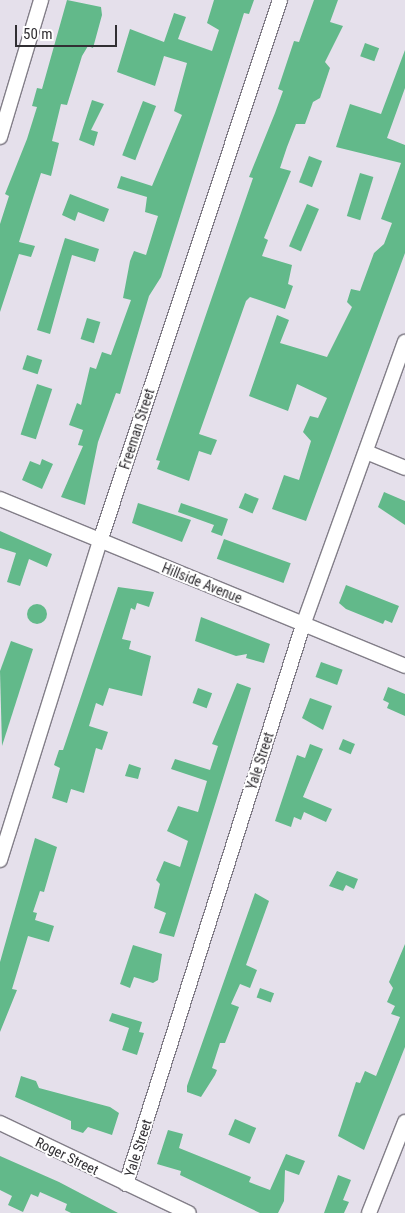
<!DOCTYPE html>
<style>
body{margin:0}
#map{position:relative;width:405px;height:1213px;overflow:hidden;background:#e5e0eb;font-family:"Roboto Condensed",sans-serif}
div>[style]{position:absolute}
.building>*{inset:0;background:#62b98a;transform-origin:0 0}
.round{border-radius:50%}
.roads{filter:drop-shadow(1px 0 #827e88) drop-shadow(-1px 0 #827e88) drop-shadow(0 1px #827e88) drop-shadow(0 -1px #827e88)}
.minor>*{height:14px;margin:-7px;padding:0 7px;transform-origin:7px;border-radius:7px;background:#fff}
span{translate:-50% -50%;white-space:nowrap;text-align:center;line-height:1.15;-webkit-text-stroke:4px #fff;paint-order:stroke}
.street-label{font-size:14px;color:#312f33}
.scale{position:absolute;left:15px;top:25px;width:102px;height:22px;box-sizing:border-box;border:2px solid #312f33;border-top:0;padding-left:6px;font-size:15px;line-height:18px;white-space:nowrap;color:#312f33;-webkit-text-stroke:4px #fff;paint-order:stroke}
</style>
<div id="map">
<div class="building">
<i style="clip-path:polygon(67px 0,101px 7px,102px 15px,93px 48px,88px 46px,82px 56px,67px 105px,61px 104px,52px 141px,59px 143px,51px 176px,41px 173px,19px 242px,35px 246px,31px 257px,19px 254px,0 312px,0 224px,9px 196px,5px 194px,27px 139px,37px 107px,32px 106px,37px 88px,42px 89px)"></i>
<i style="clip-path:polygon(214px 0,254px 0,249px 14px,244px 13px,161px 277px,149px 296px,120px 394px,116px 393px,98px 442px,85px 505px,61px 497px,83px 446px,78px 445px,83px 430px,69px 425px,77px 403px,81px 405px,90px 367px,96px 369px,102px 352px,111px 355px,131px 300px,123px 298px,130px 261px,134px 251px,146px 255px,158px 216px,145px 212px,147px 197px,117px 188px,121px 176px,152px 186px,182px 115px,174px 111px,187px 63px,164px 56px,155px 86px,117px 72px,130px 29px,164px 42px,174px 13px,186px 17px,178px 39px,212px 51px,219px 30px,207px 23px)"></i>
<i style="clip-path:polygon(314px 0,338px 0,330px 22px,343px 26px,325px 62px,330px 68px,320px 98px,313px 102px,305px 124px,296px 124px,287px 147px,280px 168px,291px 171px,264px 238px,268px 240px,262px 256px,292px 265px,288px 284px,293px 286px,285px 309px,250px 297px,246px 301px,199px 434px,217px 440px,211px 455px,199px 451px,189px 481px,157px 469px,160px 461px,156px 460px,253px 178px,249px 177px,275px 113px,283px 91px,278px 89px,294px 41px,299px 42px)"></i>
<i style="left:365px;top:43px;width:15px;height:14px;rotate:20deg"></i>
<i style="clip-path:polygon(405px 50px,405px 88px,387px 138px,405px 145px,405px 253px,306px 521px,272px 509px,284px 475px,299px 480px,311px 441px,303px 432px,310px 416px,318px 418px,327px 398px,297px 384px,288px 411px,249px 396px,277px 315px,289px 320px,280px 343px,327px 357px,352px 307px,347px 302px,351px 289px,360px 291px,374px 253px,384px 244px,392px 223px,381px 219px,401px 163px,336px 147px,350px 104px,381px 114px)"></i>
<i style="clip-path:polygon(92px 100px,104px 104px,91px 130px,98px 132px,94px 146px,79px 140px)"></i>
<i style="left:143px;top:101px;width:14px;height:58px;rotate:21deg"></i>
<i style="left:309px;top:156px;width:14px;height:28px;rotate:21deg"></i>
<i style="left:360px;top:173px;width:14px;height:45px;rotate:17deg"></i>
<i style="clip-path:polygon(70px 194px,109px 209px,104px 222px,78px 212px,75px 221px,62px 215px)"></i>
<i style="left:307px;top:204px;width:13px;height:46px;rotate:23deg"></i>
<i style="clip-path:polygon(65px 238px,99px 249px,95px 262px,72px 255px,50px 334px,37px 330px)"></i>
<i style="left:87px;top:318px;width:14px;height:22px;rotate:17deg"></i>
<i style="left:27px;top:355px;width:16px;height:15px;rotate:18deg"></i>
<i style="left:37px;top:384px;width:16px;height:53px;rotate:18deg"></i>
<i style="clip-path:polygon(42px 459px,53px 464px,42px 489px,22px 480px,30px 461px,40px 465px)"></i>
<i style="clip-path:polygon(384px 492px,405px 501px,405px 525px,378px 507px)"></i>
<i style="left:245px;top:493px;width:15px;height:16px;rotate:23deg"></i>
<i style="clip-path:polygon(138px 503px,191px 520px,182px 542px,132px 523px)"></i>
<i style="clip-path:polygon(181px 503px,228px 519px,222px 536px,211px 532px,214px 525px,178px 512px)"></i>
<i style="clip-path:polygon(0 531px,52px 554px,47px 567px,29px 559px,20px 586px,7px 582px,16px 553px,0 548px)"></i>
<i style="left:224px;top:539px;width:71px;height:21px;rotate:20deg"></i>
<i style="clip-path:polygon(346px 585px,399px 606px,392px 623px,385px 620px,383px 624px,346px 609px,339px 603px)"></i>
<i style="clip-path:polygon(118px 587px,154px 592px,149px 607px,137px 603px,135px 610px,131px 608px,122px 639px,131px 641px,129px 649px,151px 656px,142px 696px,109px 688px,103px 706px,96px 703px,89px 726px,108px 732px,102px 750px,96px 748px,84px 793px,71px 789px,67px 803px,52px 798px,60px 768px,54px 765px,59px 750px,63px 750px)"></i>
<i class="round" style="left:27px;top:604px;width:20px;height:20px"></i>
<i style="clip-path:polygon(201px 617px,270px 644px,264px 663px,246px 658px,247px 654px,236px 656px,195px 641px)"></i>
<i style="clip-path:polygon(11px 641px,33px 649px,2px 746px,0 671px)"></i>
<i style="left:321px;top:662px;width:23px;height:16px;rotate:20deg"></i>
<i style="clip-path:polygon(237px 683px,251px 688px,174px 937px,159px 933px,166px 913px,154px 908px,160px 884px,156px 880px,164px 861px,180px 867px,188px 841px,167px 831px,178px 806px,198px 812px,207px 781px,171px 769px,175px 759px,210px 770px,218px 746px,212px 744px)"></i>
<i style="clip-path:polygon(388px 687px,405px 694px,405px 716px,387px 708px,389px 703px,383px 700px)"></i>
<i style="left:198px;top:688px;width:15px;height:16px;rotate:20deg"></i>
<i style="clip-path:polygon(310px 698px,332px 706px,323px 730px,302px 718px)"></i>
<i style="left:343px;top:739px;width:13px;height:11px;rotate:23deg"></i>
<i style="clip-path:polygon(310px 744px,323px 749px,303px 797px,332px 809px,326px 822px,304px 812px,301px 820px,294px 817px,291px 827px,275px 821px,297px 755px,305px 758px)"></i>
<i style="clip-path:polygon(129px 764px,141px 768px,138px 779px,125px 776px)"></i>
<i style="clip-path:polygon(35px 838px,57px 847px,44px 892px,40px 891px,33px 912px,37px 913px,35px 920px,54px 926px,49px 942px,28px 936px,12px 989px,17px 990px,0 1032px,0 962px)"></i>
<i style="clip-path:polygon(337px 871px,358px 879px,354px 889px,346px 885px,343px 891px,329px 886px)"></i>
<i style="clip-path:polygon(255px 893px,269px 901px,246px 965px,257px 970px,250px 988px,240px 984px,231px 1004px,239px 1007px,225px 1043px,220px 1043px,212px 1068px,217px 1070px,215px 1075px,201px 1097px,187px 1092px,187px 1086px)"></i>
<i style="clip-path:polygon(405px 944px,405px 1047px,364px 1150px,338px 1136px,356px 1082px,360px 1083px,365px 1071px,376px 1076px,400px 1017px,391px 1014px,395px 1006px,387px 1002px,393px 988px,389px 982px)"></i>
<i style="clip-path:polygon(133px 945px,162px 954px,158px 980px,153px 983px,134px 977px,130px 988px,120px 984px)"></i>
<i style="left:260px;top:988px;width:15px;height:10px;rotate:20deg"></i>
<i style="clip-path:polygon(112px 1013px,142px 1022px,139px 1032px,144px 1033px,137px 1055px,122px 1050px,129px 1028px,109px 1021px)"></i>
<i style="clip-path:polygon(21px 1076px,36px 1081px,39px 1088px,110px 1107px,119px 1113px,112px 1135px,88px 1127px,83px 1133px,71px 1129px,71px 1121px,15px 1097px)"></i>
<i style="left:235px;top:1119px;width:23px;height:17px;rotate:23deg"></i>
<i style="clip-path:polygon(168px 1130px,183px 1134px,179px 1148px,251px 1177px,249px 1182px,270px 1190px,286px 1154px,305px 1161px,299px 1175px,285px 1170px,284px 1201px,278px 1213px,260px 1213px,180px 1175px,181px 1171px,157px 1164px)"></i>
<i style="clip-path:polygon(0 1156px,59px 1182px,118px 1213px,71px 1213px,65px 1210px,67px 1204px,40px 1192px,38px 1197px,31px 1194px,23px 1212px,8px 1205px,12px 1196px,0 1190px)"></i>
<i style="clip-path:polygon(338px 1175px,351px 1180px,343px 1200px,349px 1202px,344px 1213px,324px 1213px)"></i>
</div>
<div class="roads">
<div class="minor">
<i style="left:0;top:137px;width:143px;rotate:-73.3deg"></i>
<i style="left:366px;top:452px;width:42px;rotate:22.3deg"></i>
<i style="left:0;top:499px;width:438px;rotate:22.4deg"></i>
<i style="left:0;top:860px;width:334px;rotate:-72.6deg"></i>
<i style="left:100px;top:541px;width:570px;rotate:-71.6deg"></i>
<i style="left:0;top:1123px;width:209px;rotate:25.5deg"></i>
<i style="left:126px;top:1184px;width:586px;rotate:-72.43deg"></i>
<i style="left:303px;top:625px;width:301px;rotate:-70.2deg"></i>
<i style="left:369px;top:1213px;width:98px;rotate:-68.4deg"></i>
</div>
</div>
<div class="street-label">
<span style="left:137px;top:429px;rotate:-72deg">Freeman Street</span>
<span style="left:202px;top:583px;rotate:22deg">Hillside Avenue</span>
<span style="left:260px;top:761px;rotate:-72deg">Yale Street</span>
<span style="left:138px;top:1148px;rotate:-72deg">Yale Street</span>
<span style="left:67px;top:1156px;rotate:26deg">Roger Street</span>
</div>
<div class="scale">50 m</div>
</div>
